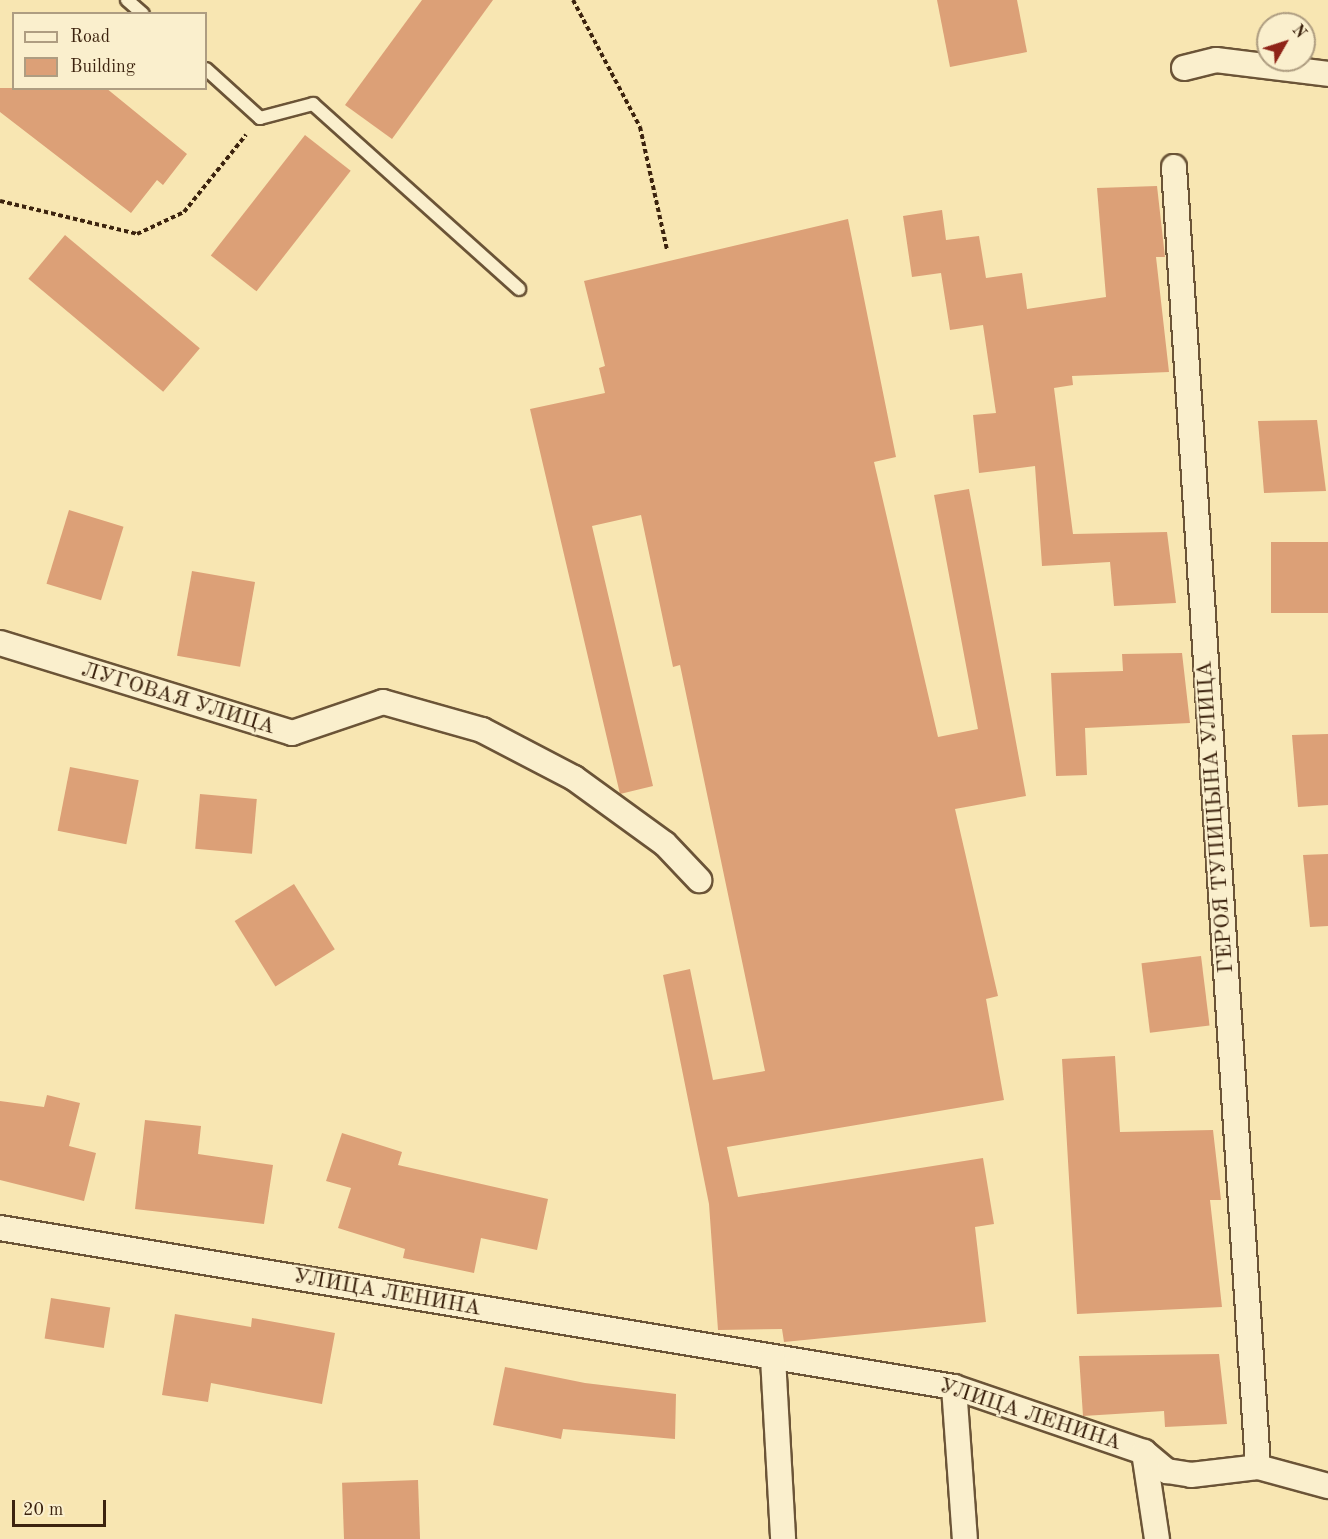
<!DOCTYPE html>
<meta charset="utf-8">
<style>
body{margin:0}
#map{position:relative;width:1328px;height:1539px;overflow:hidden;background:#f8e6b2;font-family:"Old Standard TT",serif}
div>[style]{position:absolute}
.building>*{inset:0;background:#dca077;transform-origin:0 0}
.path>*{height:4px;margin-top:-2px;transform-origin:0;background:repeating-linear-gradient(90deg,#3c230e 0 4.5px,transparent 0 7.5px)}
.roads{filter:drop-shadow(2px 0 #6b5437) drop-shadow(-2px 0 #6b5437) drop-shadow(0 2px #6b5437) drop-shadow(0 -2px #6b5437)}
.service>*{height:12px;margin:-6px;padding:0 6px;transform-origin:6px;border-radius:6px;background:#faefcd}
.minor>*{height:24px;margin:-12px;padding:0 12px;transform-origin:12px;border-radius:12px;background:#faefcd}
span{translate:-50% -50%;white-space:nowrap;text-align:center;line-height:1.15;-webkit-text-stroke:4.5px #faefcd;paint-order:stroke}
.street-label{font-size:22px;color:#3c230e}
.legend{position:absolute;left:12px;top:12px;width:195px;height:78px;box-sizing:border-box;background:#faefcd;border:2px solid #ae9d81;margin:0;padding:8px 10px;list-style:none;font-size:18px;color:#3c230e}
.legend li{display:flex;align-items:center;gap:12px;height:30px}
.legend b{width:30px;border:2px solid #ae9d81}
.north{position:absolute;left:1256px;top:12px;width:60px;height:60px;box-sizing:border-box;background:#faefcd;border:2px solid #ae9d81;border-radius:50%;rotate:51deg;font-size:16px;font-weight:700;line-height:24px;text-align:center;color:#3c230e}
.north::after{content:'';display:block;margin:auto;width:21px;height:27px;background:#8f2418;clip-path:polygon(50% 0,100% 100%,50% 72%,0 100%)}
.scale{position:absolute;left:12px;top:1500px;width:94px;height:27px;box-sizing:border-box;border:3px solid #3c230e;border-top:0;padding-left:8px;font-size:18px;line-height:21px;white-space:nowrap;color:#3c230e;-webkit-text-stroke:4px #faefcd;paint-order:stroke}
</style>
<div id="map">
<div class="building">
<i style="clip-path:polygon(422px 0,493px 0,392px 139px,345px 105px)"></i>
<i style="clip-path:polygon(937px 0,1017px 0,1027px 52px,950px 67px)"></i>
<i style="clip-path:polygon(0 88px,106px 88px,187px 154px,163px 185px,157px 180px,131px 213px,0 112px)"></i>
<i style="left:305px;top:135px;width:58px;height:153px;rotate:38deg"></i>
<i style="clip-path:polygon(1157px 186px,1165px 257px,1156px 257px,1169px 372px,1072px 376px,1073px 385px,1054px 388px,1073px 534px,1167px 532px,1176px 603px,1114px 606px,1110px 562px,1042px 566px,1035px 466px,979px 473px,973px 415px,996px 413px,983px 325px,950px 330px,941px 273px,912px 277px,903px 216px,942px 210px,946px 240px,979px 236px,986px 278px,1022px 273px,1027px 309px,1106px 297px,1097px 188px)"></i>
<i style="clip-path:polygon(848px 219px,896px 457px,874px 462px,938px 737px,978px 729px,934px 495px,969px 489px,1026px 796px,955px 809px,998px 996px,986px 999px,1004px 1100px,727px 1147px,738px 1197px,983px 1158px,994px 1224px,975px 1227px,986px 1322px,784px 1342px,782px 1329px,718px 1330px,709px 1204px,663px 975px,690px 969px,713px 1080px,765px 1071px,680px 665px,673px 667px,641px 515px,592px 526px,653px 786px,620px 794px,530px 409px,605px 393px,599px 368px,605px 366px,584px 281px)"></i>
<i style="left:65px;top:235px;width:176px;height:57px;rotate:40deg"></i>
<i style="clip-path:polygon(1317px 420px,1326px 491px,1264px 493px,1258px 421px)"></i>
<i style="left:69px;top:510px;width:57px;height:77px;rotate:17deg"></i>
<i style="left:1328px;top:542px;width:71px;height:57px;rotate:90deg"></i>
<i style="left:192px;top:571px;width:64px;height:86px;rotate:10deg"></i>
<i style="clip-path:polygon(1182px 653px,1190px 723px,1085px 728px,1087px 775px,1056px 776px,1051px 673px,1123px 671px,1122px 654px)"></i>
<i style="clip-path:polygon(1328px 734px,1328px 805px,1298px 807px,1292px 735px)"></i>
<i style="left:70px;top:767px;width:70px;height:65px;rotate:11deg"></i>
<i style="left:200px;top:794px;width:57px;height:55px;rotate:5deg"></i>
<i style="clip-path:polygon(1328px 854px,1328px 926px,1310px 927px,1303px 855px)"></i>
<i style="left:294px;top:884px;width:77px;height:70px;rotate:58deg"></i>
<i style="left:1201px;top:956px;width:70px;height:60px;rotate:83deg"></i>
<i style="clip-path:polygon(1115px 1056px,1120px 1132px,1213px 1130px,1221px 1200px,1210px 1200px,1222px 1307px,1077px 1314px,1062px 1059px)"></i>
<i style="clip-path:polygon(47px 1095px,80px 1103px,69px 1146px,96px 1153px,84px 1201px,0 1180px,0 1101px,44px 1107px)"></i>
<i style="clip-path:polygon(145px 1120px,201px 1126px,198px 1154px,273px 1165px,264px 1224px,135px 1209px)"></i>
<i style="clip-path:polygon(342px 1133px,402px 1152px,398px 1165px,548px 1199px,537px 1250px,481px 1238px,474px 1273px,403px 1258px,405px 1249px,338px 1228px,351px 1188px,326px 1181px)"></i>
<i style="left:51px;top:1298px;width:60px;height:41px;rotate:9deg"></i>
<i style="clip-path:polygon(175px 1314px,251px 1327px,252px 1318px,335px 1333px,322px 1404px,211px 1383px,208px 1402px,162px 1395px)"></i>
<i style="clip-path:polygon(1219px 1354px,1227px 1424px,1165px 1427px,1164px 1411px,1083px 1416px,1079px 1356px)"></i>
<i style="clip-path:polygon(505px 1367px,585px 1383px,676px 1394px,675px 1439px,563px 1429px,561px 1439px,493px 1425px)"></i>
<i style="left:418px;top:1480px;width:59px;height:76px;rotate:88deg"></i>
</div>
<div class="path">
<i style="left:573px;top:0;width:144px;rotate:62.2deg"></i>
<i style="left:640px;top:127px;width:126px;rotate:77.6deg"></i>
<i style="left:0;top:201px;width:141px;rotate:13.5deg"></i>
<i style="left:137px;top:234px;width:52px;rotate:-25.1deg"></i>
<i style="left:184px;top:212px;width:99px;rotate:-51.2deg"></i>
</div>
<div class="roads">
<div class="service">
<i style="left:127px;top:0;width:21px;rotate:41deg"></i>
<i style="left:206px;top:69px;width:73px;rotate:42.2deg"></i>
<i style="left:260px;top:118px;width:55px;rotate:-14.8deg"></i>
<i style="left:313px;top:104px;width:277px;rotate:41.9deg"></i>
</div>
<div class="minor">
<i style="left:1184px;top:68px;width:33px;rotate:-14deg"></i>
<i style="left:1216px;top:60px;width:113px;rotate:7.1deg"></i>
<i style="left:1174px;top:167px;width:1303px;rotate:86.3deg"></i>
<i style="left:0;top:643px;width:306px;rotate:17.1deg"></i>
<i style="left:292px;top:733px;width:96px;rotate:-18.8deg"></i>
<i style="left:383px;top:702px;width:103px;rotate:15.8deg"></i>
<i style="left:482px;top:730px;width:104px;rotate:27.6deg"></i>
<i style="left:574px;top:778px;width:112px;rotate:36deg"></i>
<i style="left:665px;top:844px;width:50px;rotate:46.6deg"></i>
<i style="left:0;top:1228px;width:967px;rotate:9.46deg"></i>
<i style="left:954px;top:1387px;width:201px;rotate:18.9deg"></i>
<i style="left:1144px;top:1452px;width:30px;rotate:40deg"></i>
<i style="left:1167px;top:1471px;width:24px;rotate:9deg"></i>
<i style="left:1191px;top:1475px;width:67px;rotate:-6.8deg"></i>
<i style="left:1258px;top:1467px;width:73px;rotate:15.2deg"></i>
<i style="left:773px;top:1358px;width:181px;rotate:86.8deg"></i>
<i style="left:954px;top:1387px;width:152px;rotate:85.9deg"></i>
<i style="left:1144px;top:1452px;width:88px;rotate:81.5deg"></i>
</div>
</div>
<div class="street-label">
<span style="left:178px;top:699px;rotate:17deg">ЛУГОВАЯ УЛИЦА</span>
<span style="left:1216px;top:817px;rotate:-94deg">ГЕРОЯ ТУПИЦЫНА УЛИЦА</span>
<span style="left:387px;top:1293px;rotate:10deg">УЛИЦА ЛЕНИНА</span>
<span style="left:1030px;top:1415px;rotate:18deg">УЛИЦА ЛЕНИНА</span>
</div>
<ul class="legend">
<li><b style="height:8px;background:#faefcd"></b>Road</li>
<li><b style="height:16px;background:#dca077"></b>Building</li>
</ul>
<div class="north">N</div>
<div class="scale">20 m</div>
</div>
